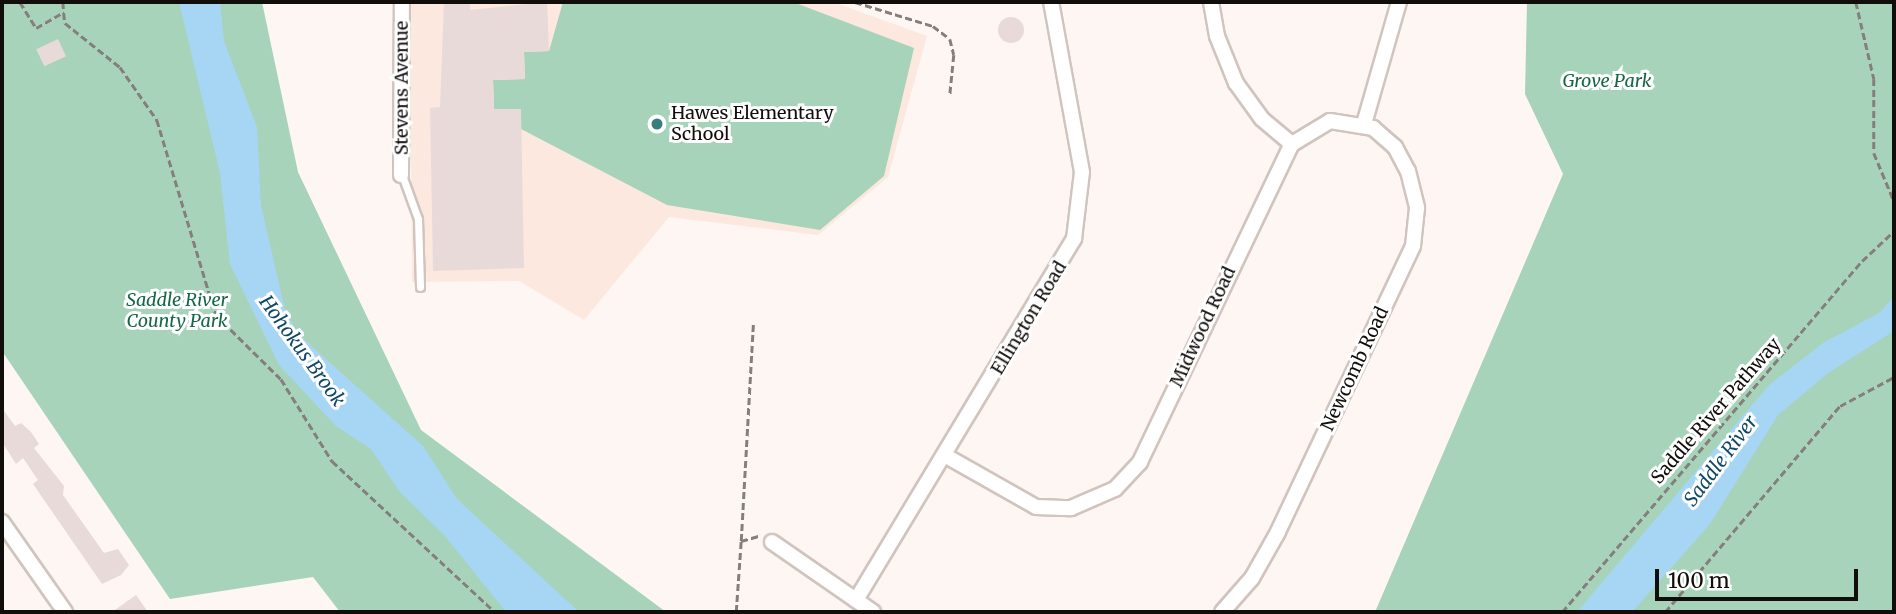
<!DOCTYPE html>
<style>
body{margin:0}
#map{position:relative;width:1896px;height:614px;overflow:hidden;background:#fef6f3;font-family:Merriweather,serif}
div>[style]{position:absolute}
.built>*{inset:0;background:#fce8df}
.green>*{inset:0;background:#a7d3ba}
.water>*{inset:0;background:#a7d6f4}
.building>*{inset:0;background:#e8dad9;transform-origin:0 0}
.round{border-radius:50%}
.path>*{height:2.5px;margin-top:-1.25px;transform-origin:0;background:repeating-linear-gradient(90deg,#857f7c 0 7px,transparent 0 10.5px)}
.roads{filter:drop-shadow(2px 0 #d0c4be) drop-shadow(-2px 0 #d0c4be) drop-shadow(0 2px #d0c4be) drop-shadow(0 -2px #d0c4be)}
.service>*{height:7px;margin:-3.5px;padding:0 3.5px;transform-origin:3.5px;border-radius:3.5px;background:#fff}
.minor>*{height:14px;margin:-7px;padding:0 7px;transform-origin:7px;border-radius:7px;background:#fff}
.dots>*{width:19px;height:19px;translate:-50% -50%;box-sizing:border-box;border:4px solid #fff;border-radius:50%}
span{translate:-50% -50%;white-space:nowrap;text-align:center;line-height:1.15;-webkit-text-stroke:6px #fff;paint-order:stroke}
.park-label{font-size:18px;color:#156746;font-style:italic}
.street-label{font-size:18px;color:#110d0b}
.poi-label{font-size:18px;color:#110d0b}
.left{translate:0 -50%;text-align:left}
.water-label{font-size:19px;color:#0f4866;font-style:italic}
.frame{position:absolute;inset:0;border:4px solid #110d0b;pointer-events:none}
.scale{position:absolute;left:1655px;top:569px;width:203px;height:32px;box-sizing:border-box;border:4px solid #110d0b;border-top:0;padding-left:9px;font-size:21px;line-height:24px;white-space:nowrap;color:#110d0b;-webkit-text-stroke:5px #fff;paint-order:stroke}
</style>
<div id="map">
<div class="built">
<i style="clip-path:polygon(410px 2px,833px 2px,927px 36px,888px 177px,818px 235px,669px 217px,584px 320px,519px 281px,412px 282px)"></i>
</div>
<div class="green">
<i style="clip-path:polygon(2px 2px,262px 2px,298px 172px,421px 430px,666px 612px,340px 612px,313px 577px,170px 599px,2px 351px)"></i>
<i style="clip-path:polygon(563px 2px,793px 2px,914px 48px,884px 176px,820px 230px,667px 205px,521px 129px,520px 109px,494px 109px,493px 80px,525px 79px,524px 52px,549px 51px)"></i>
<i style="clip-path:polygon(1527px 2px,1894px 2px,1894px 612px,1375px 612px,1563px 174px,1525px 94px)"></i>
</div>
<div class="water">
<i style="clip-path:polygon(179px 2px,220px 2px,224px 41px,257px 127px,261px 205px,285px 310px,298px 334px,423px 446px,457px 499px,579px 612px,506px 612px,445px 536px,399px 491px,371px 449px,336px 426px,279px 365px,230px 264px,220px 173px)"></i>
<i style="clip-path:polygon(1894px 297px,1894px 331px,1828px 373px,1778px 415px,1710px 524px,1632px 612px,1577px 612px,1769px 385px,1823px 343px,1879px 313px)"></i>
</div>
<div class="building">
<i style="clip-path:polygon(444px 2px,470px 2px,470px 10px,547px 2px,549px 51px,524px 52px,525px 79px,493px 80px,494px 109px,521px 109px,524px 268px,433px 271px,430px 108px,440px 107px)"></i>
<i class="round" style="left:998px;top:17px;width:26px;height:26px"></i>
<i style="left:58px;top:39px;width:19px;height:24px;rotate:65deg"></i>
<i style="clip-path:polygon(2px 408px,15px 426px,21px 423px,31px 432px,39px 444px,34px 448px,64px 486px,63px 495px,104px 553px,118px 549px,129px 565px,121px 575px,102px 584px,33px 484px,38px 480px,23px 458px,16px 464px,2px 442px)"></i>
<i style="clip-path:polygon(136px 595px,148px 612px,112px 612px)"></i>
</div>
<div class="path">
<i style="left:20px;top:2px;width:31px;rotate:58deg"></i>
<i style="left:36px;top:28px;width:32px;rotate:-30deg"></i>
<i style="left:63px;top:2px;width:21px;rotate:85deg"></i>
<i style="left:65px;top:23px;width:70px;rotate:38.7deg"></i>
<i style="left:120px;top:67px;width:65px;rotate:55.1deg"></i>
<i style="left:157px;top:120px;width:204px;rotate:73.2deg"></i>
<i style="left:216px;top:315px;width:91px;rotate:44.6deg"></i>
<i style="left:281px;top:379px;width:97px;rotate:58.1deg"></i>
<i style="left:332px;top:461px;width:222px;rotate:42.8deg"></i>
<i style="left:855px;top:2px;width:82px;rotate:17.1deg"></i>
<i style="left:933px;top:26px;width:21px;rotate:37deg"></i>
<i style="left:950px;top:39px;width:16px;rotate:76deg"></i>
<i style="left:954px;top:55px;width:40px;rotate:95.7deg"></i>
<i style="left:1856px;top:2px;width:79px;rotate:76.8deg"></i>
<i style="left:1874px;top:79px;width:74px;rotate:90deg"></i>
<i style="left:1874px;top:153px;width:52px;rotate:67.4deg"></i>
<i style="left:741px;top:541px;width:217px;rotate:-86.8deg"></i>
<i style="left:736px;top:612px;width:71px;rotate:-86deg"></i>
<i style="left:741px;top:541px;width:19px;rotate:-16deg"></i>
<i style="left:1562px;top:612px;width:462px;rotate:-49.5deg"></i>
<i style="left:1862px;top:261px;width:44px;rotate:-43.2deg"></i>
<i style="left:1665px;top:612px;width:270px;rotate:-49.7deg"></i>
<i style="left:1840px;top:406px;width:61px;rotate:-28.2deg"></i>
</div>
<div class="roads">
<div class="service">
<i style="left:402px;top:175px;width:47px;rotate:70deg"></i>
<i style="left:418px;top:219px;width:68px;rotate:88.3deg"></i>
</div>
<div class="minor">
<i style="left:1211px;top:2px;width:35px;rotate:80deg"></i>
<i style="left:1217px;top:36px;width:51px;rotate:68deg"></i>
<i style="left:1236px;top:83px;width:44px;rotate:54.2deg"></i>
<i style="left:1262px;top:119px;width:39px;rotate:40deg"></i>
<i style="left:1364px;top:124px;width:127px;rotate:-74deg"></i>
<i style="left:401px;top:175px;width:173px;rotate:-89.7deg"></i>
<i style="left:946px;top:456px;width:103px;rotate:29.5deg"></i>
<i style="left:1036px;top:507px;width:35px;rotate:2deg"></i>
<i style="left:1071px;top:508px;width:48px;rotate:-23.4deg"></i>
<i style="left:1115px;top:489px;width:37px;rotate:-47deg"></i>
<i style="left:1140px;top:462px;width:352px;rotate:-64.5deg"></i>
<i style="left:1292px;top:144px;width:44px;rotate:-31.2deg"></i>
<i style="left:1330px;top:121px;width:44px;rotate:9.2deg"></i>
<i style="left:1373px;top:128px;width:29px;rotate:41deg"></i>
<i style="left:1395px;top:147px;width:27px;rotate:62deg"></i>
<i style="left:1408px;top:171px;width:38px;rotate:76deg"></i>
<i style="left:1417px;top:208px;width:38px;rotate:96deg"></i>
<i style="left:1413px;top:246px;width:316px;rotate:115.3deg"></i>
<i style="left:1278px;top:532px;width:53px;rotate:119.5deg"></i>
<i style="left:1252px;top:578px;width:45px;rotate:131.4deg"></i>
<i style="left:2px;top:522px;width:110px;rotate:55deg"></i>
<i style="left:772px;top:542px;width:123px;rotate:34.7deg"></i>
<i style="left:856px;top:600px;width:422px;rotate:-58.9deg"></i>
<i style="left:1074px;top:239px;width:67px;rotate:-83.2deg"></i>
<i style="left:1082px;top:172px;width:173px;rotate:-100.3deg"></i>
</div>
</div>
<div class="dots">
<i style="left:657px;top:124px;background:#377f7f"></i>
</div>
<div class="park-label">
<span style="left:1607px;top:81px">Grove Park</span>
<span style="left:177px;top:311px">Saddle River<br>County Park</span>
</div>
<div class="street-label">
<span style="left:402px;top:88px;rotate:-90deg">Stevens Avenue</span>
<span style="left:1029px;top:318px;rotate:-59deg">Ellington Road</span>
<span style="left:1203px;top:327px;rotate:-65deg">Midwood Road</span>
<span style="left:1355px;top:369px;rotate:-65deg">Newcomb Road</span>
<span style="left:1716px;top:411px;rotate:-49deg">Saddle River Pathway</span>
</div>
<div class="poi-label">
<span class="left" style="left:671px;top:124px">Hawes Elementary<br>School</span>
</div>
<div class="water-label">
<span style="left:302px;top:351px;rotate:54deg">Hohokus Brook</span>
<span style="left:1721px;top:461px;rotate:-53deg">Saddle River</span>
</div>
<div class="frame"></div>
<div class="scale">100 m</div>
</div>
